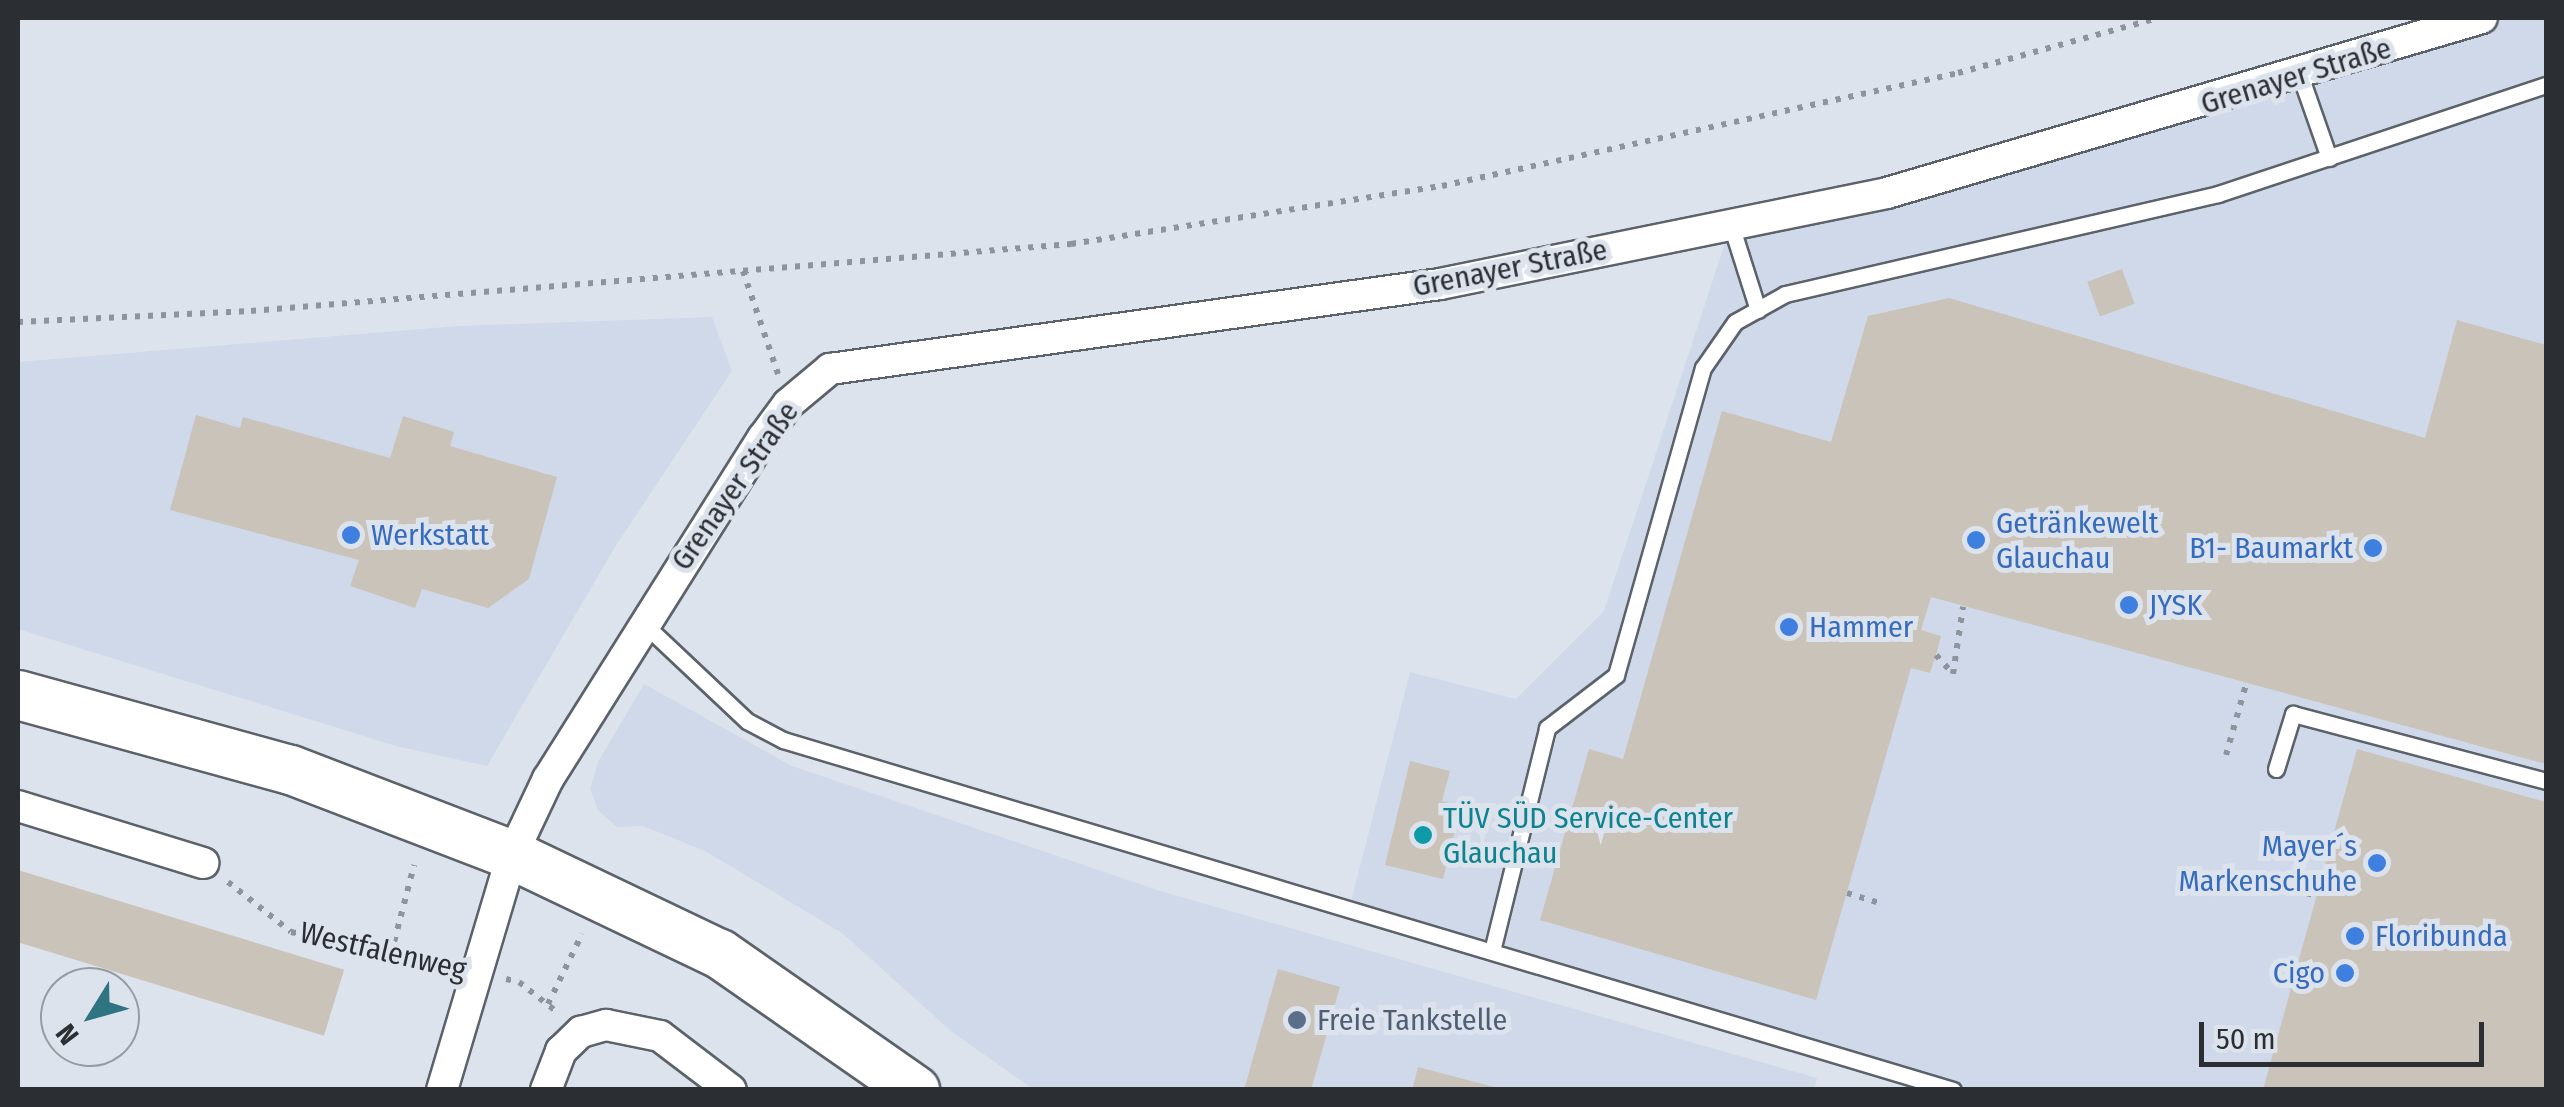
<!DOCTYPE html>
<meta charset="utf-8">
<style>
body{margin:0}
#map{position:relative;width:2564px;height:1107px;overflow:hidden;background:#dde3ed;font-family:"Fira Sans Condensed",sans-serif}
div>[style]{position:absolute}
.built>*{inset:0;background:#cfd9e9}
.building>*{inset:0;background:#cac3b9;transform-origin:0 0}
.path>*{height:6px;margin-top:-3px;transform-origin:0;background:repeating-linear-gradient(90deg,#8f939b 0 5px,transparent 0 13px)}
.roads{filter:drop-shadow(2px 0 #5c626a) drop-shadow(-2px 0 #5c626a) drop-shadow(0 2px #5c626a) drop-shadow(0 -2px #5c626a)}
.service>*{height:15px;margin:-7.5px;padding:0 7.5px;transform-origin:7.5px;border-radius:7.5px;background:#fff}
.minor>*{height:30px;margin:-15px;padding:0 15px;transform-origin:15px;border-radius:15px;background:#fff}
.primary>*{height:48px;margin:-24px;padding:0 24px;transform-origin:24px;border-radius:24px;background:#fff}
.dots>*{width:28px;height:28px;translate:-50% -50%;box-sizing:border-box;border:5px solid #dde3ed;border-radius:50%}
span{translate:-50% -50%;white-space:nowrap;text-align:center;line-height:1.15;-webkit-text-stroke:10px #dde3ed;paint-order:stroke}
.street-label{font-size:30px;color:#2b2e32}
.shop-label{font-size:30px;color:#366cbe}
.left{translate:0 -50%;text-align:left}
.right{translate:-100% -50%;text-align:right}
.culture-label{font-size:30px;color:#0d838f}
.service-label{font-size:30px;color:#4e5e75}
.frame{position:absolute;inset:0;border:20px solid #2b2e32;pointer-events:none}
.north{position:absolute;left:40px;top:967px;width:100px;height:100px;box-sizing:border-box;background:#dde3ed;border:2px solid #969ba2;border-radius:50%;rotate:233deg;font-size:28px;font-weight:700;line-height:40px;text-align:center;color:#2b2e32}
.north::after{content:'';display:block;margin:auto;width:35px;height:45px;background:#2e7481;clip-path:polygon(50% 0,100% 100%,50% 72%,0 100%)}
.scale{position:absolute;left:2199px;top:1022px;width:285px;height:45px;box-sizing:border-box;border:5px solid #2b2e32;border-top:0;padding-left:12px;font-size:30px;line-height:35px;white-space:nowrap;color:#2b2e32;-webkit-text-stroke:8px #dde3ed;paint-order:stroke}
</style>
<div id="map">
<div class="built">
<i style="clip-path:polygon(2482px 18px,2546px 18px,2546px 1089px,1953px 1089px,1349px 909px,1410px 672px,1516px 699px,1604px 611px,1731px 225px)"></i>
<i style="clip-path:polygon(712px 317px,732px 371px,615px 547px,487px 766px,396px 746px,18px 629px,18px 362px,458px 326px)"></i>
<i style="clip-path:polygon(644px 684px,792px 766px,1160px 891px,1817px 1078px,1814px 1090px,1033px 1089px,952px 1032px,842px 933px,705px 851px,643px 826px,617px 827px,598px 810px,590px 789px,598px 762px)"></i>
</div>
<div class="building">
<i style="left:2122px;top:269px;width:37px;height:37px;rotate:70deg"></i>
<i style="clip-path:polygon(1949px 298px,2425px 438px,2457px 320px,2546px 345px,2546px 764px,1931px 597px,1921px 630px,1941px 636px,1936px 655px,1930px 673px,1911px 668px,1816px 1000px,1540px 920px,1589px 749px,1623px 759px,1722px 411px,1831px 442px,1868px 316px)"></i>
<i style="clip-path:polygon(196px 415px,240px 428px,243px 417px,390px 458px,403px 416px,454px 432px,450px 446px,557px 477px,529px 579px,488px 608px,422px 589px,415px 608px,350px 586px,359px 560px,170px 510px)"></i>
<i style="clip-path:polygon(2357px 749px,2546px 802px,2546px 1090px,2263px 1090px)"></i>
<i style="clip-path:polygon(1410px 761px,1450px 771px,1442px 801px,1461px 806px,1443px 879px,1385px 865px)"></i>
<i style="left:18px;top:870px;width:341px;height:69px;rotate:17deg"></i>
<i style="clip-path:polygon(1278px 969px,1340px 987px,1311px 1090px,1244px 1090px)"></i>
<i style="clip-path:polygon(1418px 1067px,1498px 1088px,1498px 1090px,1412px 1090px)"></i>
</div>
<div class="path">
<i style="left:743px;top:271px;width:109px;rotate:71.2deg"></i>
<i style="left:18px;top:322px;width:233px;rotate:-2.7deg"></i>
<i style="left:251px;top:311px;width:823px;rotate:-4.67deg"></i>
<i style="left:1071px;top:244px;width:376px;rotate:-8.9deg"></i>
<i style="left:1442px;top:186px;width:528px;rotate:-12.35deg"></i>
<i style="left:1958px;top:73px;width:207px;rotate:-15.4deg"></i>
<i style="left:1936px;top:655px;width:25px;rotate:48deg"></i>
<i style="left:1953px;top:674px;width:68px;rotate:-81.5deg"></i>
<i style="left:2226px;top:755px;width:77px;rotate:-74.2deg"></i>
<i style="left:2244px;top:876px;width:76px;rotate:15.3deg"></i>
<i style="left:228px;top:882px;width:80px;rotate:38.4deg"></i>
<i style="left:291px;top:932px;width:157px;rotate:12.5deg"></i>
<i style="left:1847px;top:893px;width:38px;rotate:17deg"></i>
<i style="left:391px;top:954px;width:92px;rotate:-75.5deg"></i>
<i style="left:506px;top:979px;width:13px;rotate:13deg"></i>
<i style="left:519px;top:982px;width:48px;rotate:38.3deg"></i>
<i style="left:548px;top:1004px;width:78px;rotate:-64.1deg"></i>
</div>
<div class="roads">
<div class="service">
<i style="left:2300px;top:75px;width:88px;rotate:70.7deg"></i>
<i style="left:1731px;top:225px;width:89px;rotate:72.4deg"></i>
<i style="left:642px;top:622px;width:144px;rotate:43.3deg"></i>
<i style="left:747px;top:721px;width:41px;rotate:27.8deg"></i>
<i style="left:783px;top:740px;width:1221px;rotate:16.65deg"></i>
<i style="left:2276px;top:769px;width:58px;rotate:-72.8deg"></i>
<i style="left:2293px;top:714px;width:262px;rotate:14.8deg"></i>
<i style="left:1492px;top:951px;width:230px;rotate:-76.1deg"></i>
<i style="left:1547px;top:728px;width:87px;rotate:-37.5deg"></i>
<i style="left:1616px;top:675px;width:319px;rotate:-74.2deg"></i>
<i style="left:1703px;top:368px;width:56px;rotate:-55.2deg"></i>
<i style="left:1735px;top:322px;width:57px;rotate:-29.2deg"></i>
<i style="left:1785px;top:294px;width:444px;rotate:-13deg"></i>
<i style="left:2218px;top:194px;width:346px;rotate:-18.4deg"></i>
</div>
<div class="minor">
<i style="left:18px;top:806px;width:194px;rotate:17.1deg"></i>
<i style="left:442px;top:1090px;width:245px;rotate:-73.4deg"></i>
<i style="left:512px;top:855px;width:84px;rotate:-64.7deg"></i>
<i style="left:548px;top:779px;width:403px;rotate:-57.8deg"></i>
<i style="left:763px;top:438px;width:42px;rotate:-53.7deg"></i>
<i style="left:788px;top:404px;width:55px;rotate:-39.8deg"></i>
<i style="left:830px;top:369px;width:616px;rotate:-7.93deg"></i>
<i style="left:1440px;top:284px;width:456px;rotate:-11.5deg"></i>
<i style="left:1887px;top:193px;width:620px;rotate:-16.39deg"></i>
<i style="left:546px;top:1090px;width:42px;rotate:-69deg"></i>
<i style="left:561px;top:1051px;width:28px;rotate:-44deg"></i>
<i style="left:581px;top:1032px;width:26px;rotate:-16deg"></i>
<i style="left:606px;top:1025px;width:55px;rotate:11.5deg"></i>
<i style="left:660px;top:1036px;width:89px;rotate:37.3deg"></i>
</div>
<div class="primary">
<i style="left:18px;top:695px;width:283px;rotate:15.4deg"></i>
<i style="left:291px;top:770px;width:237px;rotate:21deg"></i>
<i style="left:512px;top:855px;width:230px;rotate:25.5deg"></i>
<i style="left:720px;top:954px;width:238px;rotate:34.9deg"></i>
</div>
</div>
<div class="dots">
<i style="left:351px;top:535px;background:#3f7fe0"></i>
<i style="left:1976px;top:540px;background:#3f7fe0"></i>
<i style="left:2373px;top:548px;background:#3f7fe0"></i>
<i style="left:2129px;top:605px;background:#3f7fe0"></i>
<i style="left:1789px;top:627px;background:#3f7fe0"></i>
<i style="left:1423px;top:835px;background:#0f9aa8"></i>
<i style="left:2377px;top:863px;background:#3f7fe0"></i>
<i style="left:2355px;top:936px;background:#3f7fe0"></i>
<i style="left:2345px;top:973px;background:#3f7fe0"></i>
<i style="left:1297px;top:1020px;background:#5c6f8a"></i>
</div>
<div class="street-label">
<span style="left:2296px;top:76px;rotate:-17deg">Grenayer Straße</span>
<span style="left:1510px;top:268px;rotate:-11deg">Grenayer Straße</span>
<span style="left:735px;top:486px;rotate:-55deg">Grenayer Straße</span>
<span style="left:383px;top:951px;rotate:13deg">Westfalenweg</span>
</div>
<div class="shop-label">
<span class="left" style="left:1996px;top:540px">Getränkewelt<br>Glauchau</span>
<span class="left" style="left:371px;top:535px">Werkstatt</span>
<span class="right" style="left:2353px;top:548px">B1- Baumarkt</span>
<span class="left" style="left:2149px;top:605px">JYSK</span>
<span class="left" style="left:1809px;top:627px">Hammer</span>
<span class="right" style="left:2357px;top:863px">Mayer´s<br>Markenschuhe</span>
<span class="left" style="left:2375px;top:936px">Floribunda</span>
<span class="right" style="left:2325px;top:973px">Cigo</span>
</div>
<div class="culture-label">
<span class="left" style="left:1443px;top:835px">TÜV SÜD Service-Center<br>Glauchau</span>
</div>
<div class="service-label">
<span class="left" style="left:1317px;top:1020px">Freie Tankstelle</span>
</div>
<div class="frame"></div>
<div class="north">N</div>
<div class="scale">50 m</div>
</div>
